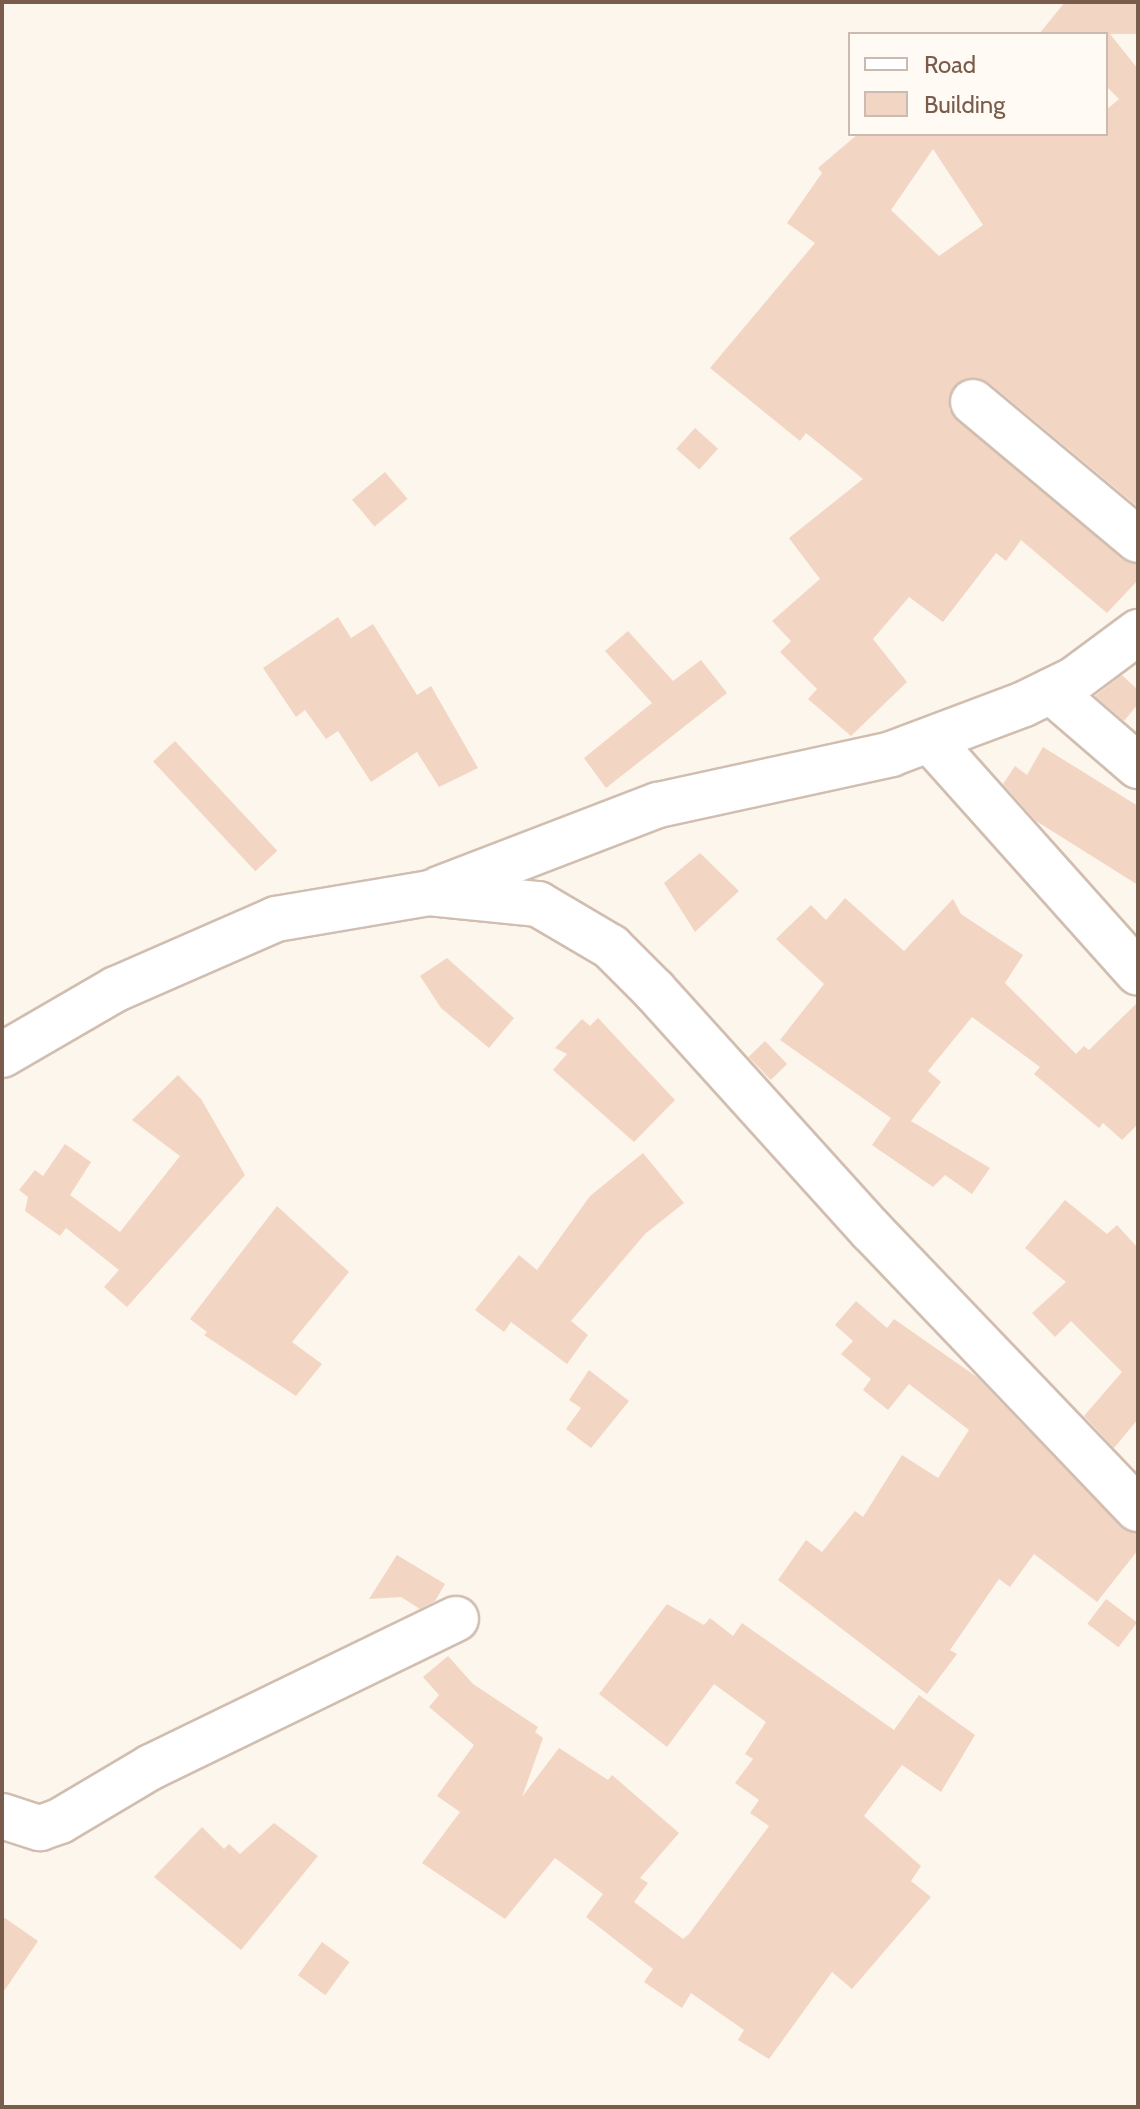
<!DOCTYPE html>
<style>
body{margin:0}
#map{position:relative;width:1140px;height:2109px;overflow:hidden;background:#fdf6ec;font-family:Cabin,sans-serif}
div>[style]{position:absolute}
.building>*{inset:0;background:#f3d5c3;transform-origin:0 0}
.roads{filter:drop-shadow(2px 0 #d1beb0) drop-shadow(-2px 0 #d1beb0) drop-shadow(0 2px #d1beb0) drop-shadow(0 -2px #d1beb0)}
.minor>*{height:44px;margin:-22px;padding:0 22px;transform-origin:22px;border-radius:22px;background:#fff}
span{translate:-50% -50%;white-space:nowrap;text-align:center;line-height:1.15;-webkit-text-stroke:7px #fffaf3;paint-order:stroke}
.frame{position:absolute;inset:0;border:4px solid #7a5c4d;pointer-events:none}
.legend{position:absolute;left:848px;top:32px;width:260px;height:104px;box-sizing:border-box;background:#fffaf3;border:2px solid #cabbb1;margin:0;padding:10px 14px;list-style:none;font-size:24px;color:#7a5c4d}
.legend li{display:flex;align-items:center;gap:16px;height:40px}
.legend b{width:40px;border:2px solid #cabbb1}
</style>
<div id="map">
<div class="building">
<i style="clip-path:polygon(evenodd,1065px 2px,1138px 2px,1138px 34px,1110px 34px,1138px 69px,1138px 507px,988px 382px,964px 379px,949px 397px,949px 410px,1122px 559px,1138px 564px,1138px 580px,1107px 613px,1021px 540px,1006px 561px,996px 553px,943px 622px,909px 597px,873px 639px,907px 682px,851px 736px,808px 699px,817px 689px,780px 652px,791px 641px,772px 621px,820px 579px,789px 538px,863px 479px,806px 433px,800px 441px,710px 368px,815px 243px,787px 223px,822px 173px,818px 168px,858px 134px,1106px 134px,1106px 110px,1119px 99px,1106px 86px,1106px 34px,1039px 34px,1065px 2px,933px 149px,983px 225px,939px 256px,891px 210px,933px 149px)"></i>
<i style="left:695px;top:428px;width:31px;height:28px;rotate:42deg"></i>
<i style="left:385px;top:472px;width:35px;height:43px;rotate:50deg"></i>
<i style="clip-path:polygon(338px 617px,351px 638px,373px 624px,417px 695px,431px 686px,478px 768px,439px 787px,417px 752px,371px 782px,338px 731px,326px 739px,305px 710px,296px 717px,263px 668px)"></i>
<i style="clip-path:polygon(628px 631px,673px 681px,701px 660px,727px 693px,606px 788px,584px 758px,652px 703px,605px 651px)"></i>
<i style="clip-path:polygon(1122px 675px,1138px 690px,1138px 704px,1124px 721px,1095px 696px)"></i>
<i style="left:175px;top:741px;width:150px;height:30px;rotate:47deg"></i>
<i style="clip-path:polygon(1043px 747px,1138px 806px,1138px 885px,1036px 821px,1003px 784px,1015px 766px,1027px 775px)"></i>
<i style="clip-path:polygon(700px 853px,739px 891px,695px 932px,664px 883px)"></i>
<i style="clip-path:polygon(845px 898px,904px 951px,953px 899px,961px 914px,1023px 955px,1005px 983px,1076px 1054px,1084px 1046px,1089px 1050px,1138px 1002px,1138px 1124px,1122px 1140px,1103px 1123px,1099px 1128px,1034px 1074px,1040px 1067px,972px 1017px,928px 1071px,941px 1082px,911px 1121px,990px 1168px,972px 1194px,945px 1175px,933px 1187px,872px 1145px,891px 1118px,780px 1040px,824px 984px,776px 939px,811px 905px,826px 920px)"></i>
<i style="clip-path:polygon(447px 958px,514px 1018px,489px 1048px,441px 1008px,420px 976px)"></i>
<i style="clip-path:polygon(598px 1018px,675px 1100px,634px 1142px,553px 1070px,567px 1054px,555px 1048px,582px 1019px,590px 1026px)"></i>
<i style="left:765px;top:1041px;width:32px;height:23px;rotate:46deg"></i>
<i style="clip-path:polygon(178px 1075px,201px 1099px,245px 1175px,127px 1307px,104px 1287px,119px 1270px,66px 1228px,60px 1236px,25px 1211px,28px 1197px,19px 1190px,35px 1170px,43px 1176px,65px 1144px,91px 1162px,70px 1195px,120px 1232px,180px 1156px,132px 1120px)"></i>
<i style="clip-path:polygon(643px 1153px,684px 1203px,645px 1234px,571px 1321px,588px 1335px,567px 1364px,511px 1322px,504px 1332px,475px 1310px,519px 1255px,537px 1270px,590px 1196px)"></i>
<i style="clip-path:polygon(1065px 1200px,1107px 1234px,1117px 1225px,1138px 1248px,1138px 1419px,1114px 1448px,1084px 1416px,1122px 1372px,1071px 1321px,1055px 1337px,1032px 1313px,1066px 1282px,1025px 1248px)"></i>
<i style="clip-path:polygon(277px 1206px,349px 1272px,292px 1342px,322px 1364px,296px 1396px,204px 1335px,207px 1332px,190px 1319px)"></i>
<i style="clip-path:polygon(856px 1301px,887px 1328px,894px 1319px,977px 1377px,1120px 1526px,1138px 1533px,1138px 1550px,1097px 1602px,1034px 1554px,1010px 1587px,999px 1579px,950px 1650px,957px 1654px,927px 1694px,778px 1580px,806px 1540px,822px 1552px,855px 1511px,863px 1517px,902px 1455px,938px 1478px,969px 1430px,909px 1384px,888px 1410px,863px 1390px,871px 1379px,841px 1354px,853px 1341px,835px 1325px)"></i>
<i style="clip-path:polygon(589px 1370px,629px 1401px,591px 1448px,566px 1429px,581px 1408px,569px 1400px)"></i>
<i style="clip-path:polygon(397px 1555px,445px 1584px,435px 1601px,420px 1609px,401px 1597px,369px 1599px)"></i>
<i style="left:1106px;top:1599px;width:39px;height:31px;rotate:37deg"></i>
<i style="clip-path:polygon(667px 1604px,704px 1625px,710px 1618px,733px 1636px,742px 1623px,894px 1730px,919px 1695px,975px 1735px,941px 1792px,902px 1765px,864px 1816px,921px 1866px,911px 1881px,931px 1897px,852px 1989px,832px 1972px,769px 2059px,738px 2040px,744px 2030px,691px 1993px,682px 2008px,644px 1982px,653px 1969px,586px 1917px,603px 1894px,555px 1858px,505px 1919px,422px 1863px,460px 1812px,437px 1796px,474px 1745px,429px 1707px,439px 1695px,423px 1677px,448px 1656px,473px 1684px,538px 1727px,535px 1732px,543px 1738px,522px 1797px,559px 1748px,608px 1780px,612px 1775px,679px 1833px,640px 1878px,648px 1883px,634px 1902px,683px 1939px,689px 1934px,769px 1826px,750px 1813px,759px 1800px,735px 1783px,753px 1759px,745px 1754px,766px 1722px,714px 1684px,667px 1747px,599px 1694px)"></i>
<i style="clip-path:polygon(274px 1823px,318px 1856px,241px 1950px,154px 1877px,202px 1827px,224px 1849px,229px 1844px,240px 1854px)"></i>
<i style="clip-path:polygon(2px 1916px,38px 1941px,2px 1994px)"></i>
<i style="left:322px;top:1942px;width:34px;height:41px;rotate:36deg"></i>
</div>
<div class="roads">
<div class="minor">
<i style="left:973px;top:402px;width:215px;rotate:39.9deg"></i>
<i style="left:1051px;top:691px;width:115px;rotate:40.8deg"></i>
<i style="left:930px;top:740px;width:312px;rotate:48.2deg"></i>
<i style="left:439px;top:889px;width:235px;rotate:-21deg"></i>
<i style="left:658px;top:805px;width:239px;rotate:-12.3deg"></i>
<i style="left:891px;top:754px;width:142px;rotate:-20.6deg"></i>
<i style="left:1024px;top:704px;width:57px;rotate:-26.1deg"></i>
<i style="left:1075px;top:679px;width:79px;rotate:-36.7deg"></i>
<i style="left:2px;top:1055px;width:132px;rotate:-30.1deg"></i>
<i style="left:116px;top:989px;width:175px;rotate:-23.6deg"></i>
<i style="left:276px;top:919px;width:155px;rotate:-9.6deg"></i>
<i style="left:429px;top:893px;width:110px;rotate:5.8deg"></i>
<i style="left:538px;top:904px;width:85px;rotate:30.5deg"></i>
<i style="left:611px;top:947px;width:61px;rotate:45deg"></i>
<i style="left:654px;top:990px;width:324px;rotate:47.9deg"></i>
<i style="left:871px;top:1230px;width:386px;rotate:46.3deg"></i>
<i style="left:2px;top:1816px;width:40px;rotate:18deg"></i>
<i style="left:40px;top:1828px;width:21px;rotate:-19deg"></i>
<i style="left:60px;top:1821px;width:106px;rotate:-30.7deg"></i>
<i style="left:151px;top:1767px;width:339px;rotate:-25.9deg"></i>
</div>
</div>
<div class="frame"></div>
<ul class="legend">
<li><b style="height:10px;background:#fff"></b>Road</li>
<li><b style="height:22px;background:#f3d5c3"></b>Building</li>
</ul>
</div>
